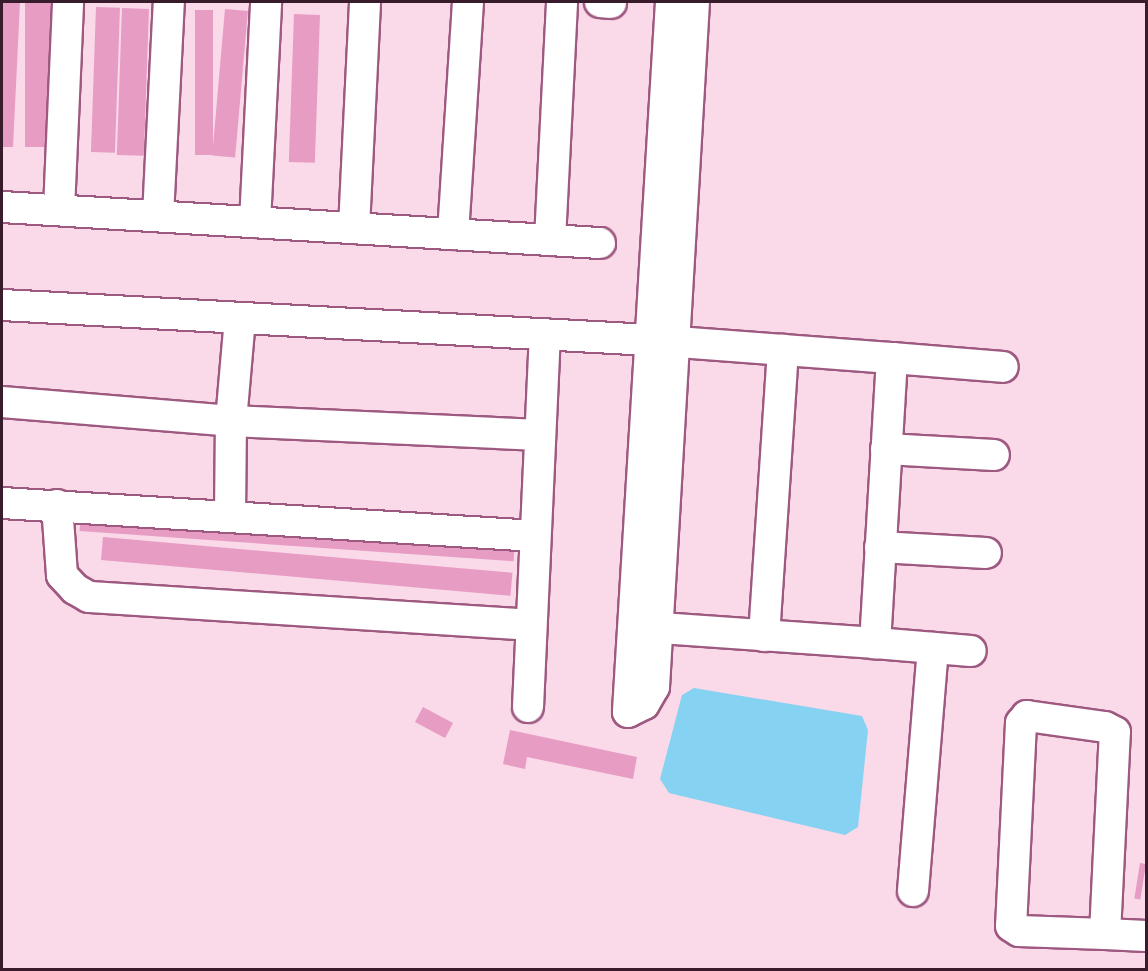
<!DOCTYPE html>
<style>
body{margin:0}
#map{position:relative;width:1148px;height:971px;overflow:hidden;background:#fad9e9;font-family:Roboto,sans-serif}
div>[style]{position:absolute}
.water>*{inset:0;background:#86d2f2}
.building>*{inset:0;background:#e79cc4;transform-origin:0 0}
.roads{filter:drop-shadow(2px 0 #9e5980) drop-shadow(-2px 0 #9e5980) drop-shadow(0 2px #9e5980) drop-shadow(0 -2px #9e5980)}
.minor>*{height:30px;margin:-15px;padding:0 15px;transform-origin:15px;border-radius:15px;background:#fff}
span{translate:-50% -50%;white-space:nowrap;text-align:center;line-height:1.15;-webkit-text-stroke:4.5px #fcecf4;paint-order:stroke}
.frame{position:absolute;inset:0;border:3px solid #391c2c;pointer-events:none}
</style>
<div id="map">
<div class="water">
<i style="clip-path:polygon(694px 688px,862px 716px,868px 730px,858px 827px,845px 835px,669px 793px,660px 779px,682px 695px)"></i>
</div>
<div class="building">
<i style="clip-path:polygon(2px 2px,20px 2px,13px 147px,2px 147px)"></i>
<i style="left:25px;top:2px;width:26px;height:145px"></i>
<i style="left:96px;top:7px;width:24px;height:145px;rotate:2deg"></i>
<i style="left:122px;top:8px;width:27px;height:147px;rotate:2deg"></i>
<i style="left:225px;top:9px;width:23px;height:147px;rotate:5deg"></i>
<i style="left:195px;top:10px;width:18px;height:145px"></i>
<i style="left:294px;top:14px;width:26px;height:148px;rotate:2deg"></i>
<i style="left:81px;top:511px;width:435px;height:20px;rotate:4deg"></i>
<i style="left:103px;top:537px;width:411px;height:23px;rotate:5deg"></i>
<i style="left:423px;top:707px;width:34px;height:17px;rotate:28deg"></i>
<i style="clip-path:polygon(510px 730px,637px 757px,633px 779px,527px 757px,525px 769px,503px 764px)"></i>
<i style="left:1140px;top:863px;width:6px;height:36px;rotate:9deg"></i>
</div>
<div class="roads">
<div class="minor">
<i style="left:600px;top:2px;width:11px;rotate:5deg"></i>
<i style="left:671px;top:2px;width:711px;rotate:93.47deg"></i>
<i style="left:628px;top:712px;width:18px;rotate:-27deg"></i>
<i style="left:644px;top:704px;width:20px;rotate:-60deg"></i>
<i style="left:654px;top:687px;width:686px;rotate:-86.66deg"></i>
<i style="left:2px;top:207px;width:599px;rotate:3.45deg"></i>
<i style="left:59px;top:210px;width:208px;rotate:-87.5deg"></i>
<i style="left:158px;top:216px;width:214px;rotate:-87.1deg"></i>
<i style="left:255px;top:222px;width:220px;rotate:-87.1deg"></i>
<i style="left:354px;top:228px;width:226px;rotate:-87.2deg"></i>
<i style="left:453px;top:234px;width:232px;rotate:-86.3deg"></i>
<i style="left:550px;top:240px;width:238px;rotate:-87.1deg"></i>
<i style="left:2px;top:305px;width:650px;rotate:3.09deg"></i>
<i style="left:651px;top:340px;width:242px;rotate:4.3deg"></i>
<i style="left:892px;top:358px;width:286px;rotate:93.4deg"></i>
<i style="left:875px;top:643px;width:218px;rotate:-176deg"></i>
<i style="left:892px;top:358px;width:111px;rotate:4.6deg"></i>
<i style="left:2px;top:402px;width:230px;rotate:4.7deg"></i>
<i style="left:231px;top:421px;width:309px;rotate:2.6deg"></i>
<i style="left:886px;top:449px;width:108px;rotate:3.2deg"></i>
<i style="left:2px;top:503px;width:534px;rotate:3.54deg"></i>
<i style="left:57px;top:505px;width:70px;rotate:85.9deg"></i>
<i style="left:62px;top:575px;width:19px;rotate:47deg"></i>
<i style="left:75px;top:589px;width:16px;rotate:30deg"></i>
<i style="left:89px;top:597px;width:442px;rotate:3.6deg"></i>
<i style="left:230px;top:515px;width:94px;rotate:-89.4deg"></i>
<i style="left:231px;top:421px;width:103px;rotate:-85deg"></i>
<i style="left:880px;top:547px;width:106px;rotate:3.2deg"></i>
<i style="left:764px;top:636px;width:287px;rotate:-86.2deg"></i>
<i style="left:875px;top:643px;width:96px;rotate:4.8deg"></i>
<i style="left:528px;top:707px;width:373px;rotate:-87.4deg"></i>
<i style="left:913px;top:891px;width:244px;rotate:-85.3deg"></i>
<i style="left:1105px;top:934px;width:202px;rotate:-87.2deg"></i>
<i style="left:1115px;top:732px;width:11px;rotate:-153deg"></i>
<i style="left:1105px;top:727px;width:79px;rotate:-172deg"></i>
<i style="left:1027px;top:716px;width:9px;rotate:131deg"></i>
<i style="left:1021px;top:723px;width:203px;rotate:92.8deg"></i>
<i style="left:1011px;top:926px;width:9px;rotate:32deg"></i>
<i style="left:1019px;top:931px;width:86px;rotate:2deg"></i>
<i style="left:1105px;top:934px;width:41px;rotate:2.8deg"></i>
</div>
</div>
<div class="frame"></div>
</div>
